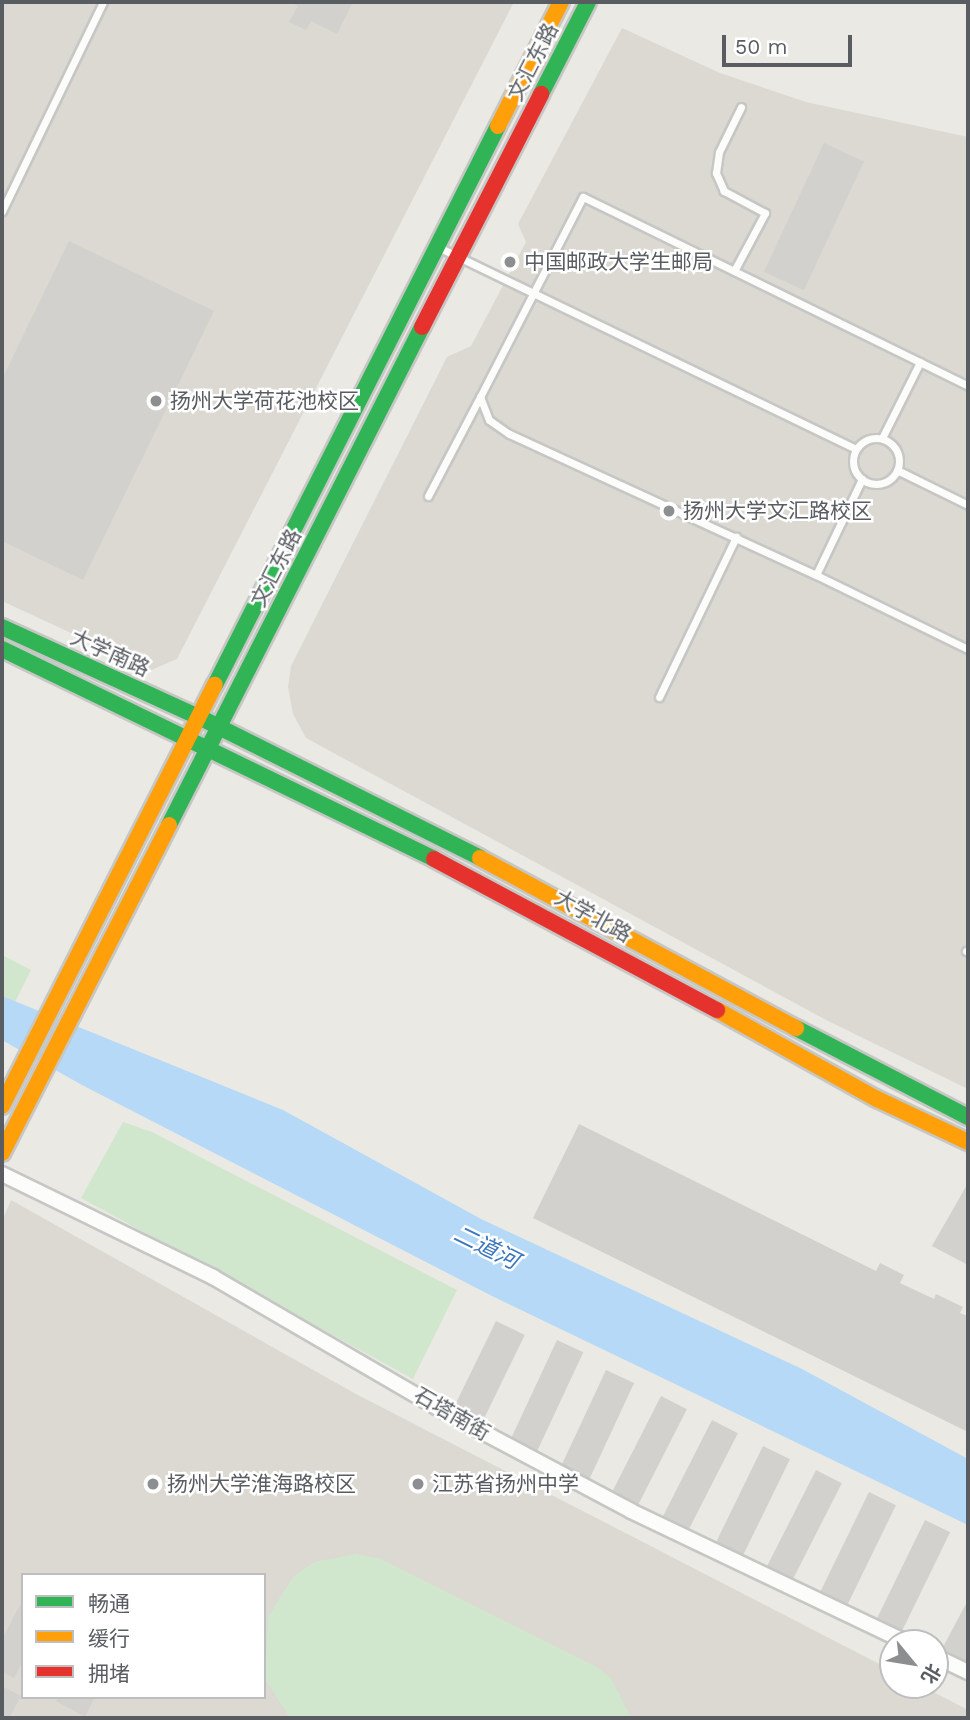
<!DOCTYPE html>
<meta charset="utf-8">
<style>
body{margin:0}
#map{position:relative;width:970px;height:1720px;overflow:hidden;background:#eae9e3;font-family:"Work Sans","Noto Sans SC",sans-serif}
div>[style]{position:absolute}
.education>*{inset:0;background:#dbd9d1}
.green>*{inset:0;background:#d0e7ce}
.water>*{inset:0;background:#b5d9f7}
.building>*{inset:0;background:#d2d1cd;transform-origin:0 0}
.roads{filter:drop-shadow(2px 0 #c6c7c5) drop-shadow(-2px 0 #c6c7c5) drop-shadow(0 2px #c6c7c5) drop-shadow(0 -2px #c6c7c5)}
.lane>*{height:7px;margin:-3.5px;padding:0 3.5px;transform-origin:3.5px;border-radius:3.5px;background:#fcfcfb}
.lane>.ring{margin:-3.5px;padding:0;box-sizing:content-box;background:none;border:7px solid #fcfcfb;border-radius:50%}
.street>*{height:14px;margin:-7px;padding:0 7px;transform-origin:7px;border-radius:7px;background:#fcfcfb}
.fast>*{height:16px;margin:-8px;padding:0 8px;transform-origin:8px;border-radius:8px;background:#30b455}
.slow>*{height:16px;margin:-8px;padding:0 8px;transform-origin:8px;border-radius:8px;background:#ff9f0a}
.jam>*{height:16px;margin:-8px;padding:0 8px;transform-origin:8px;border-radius:8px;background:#e5322d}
.dots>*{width:19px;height:19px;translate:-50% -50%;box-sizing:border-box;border:4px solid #fff;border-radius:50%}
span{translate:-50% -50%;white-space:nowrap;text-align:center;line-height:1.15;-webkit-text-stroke:5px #fff;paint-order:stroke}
.street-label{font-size:21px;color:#595d62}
.poi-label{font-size:21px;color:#595d62}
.left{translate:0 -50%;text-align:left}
.water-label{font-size:23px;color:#3b77bd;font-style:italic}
.frame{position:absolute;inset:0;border:4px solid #595d62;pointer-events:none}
.legend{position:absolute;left:21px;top:1573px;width:245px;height:126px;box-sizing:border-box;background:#fff;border:2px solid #bdbec0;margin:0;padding:9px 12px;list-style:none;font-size:21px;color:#595d62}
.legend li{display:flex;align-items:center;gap:14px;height:35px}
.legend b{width:35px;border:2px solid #bdbec0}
.north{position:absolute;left:879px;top:1629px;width:70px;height:70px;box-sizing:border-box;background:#fff;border:2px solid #bdbec0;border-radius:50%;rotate:120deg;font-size:19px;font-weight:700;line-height:28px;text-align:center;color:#595d62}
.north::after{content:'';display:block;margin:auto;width:24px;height:32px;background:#8c8e8f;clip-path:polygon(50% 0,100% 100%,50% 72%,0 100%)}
.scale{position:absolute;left:722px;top:35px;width:130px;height:32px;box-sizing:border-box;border:4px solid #595d62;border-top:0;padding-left:9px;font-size:21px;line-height:24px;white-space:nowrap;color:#595d62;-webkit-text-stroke:5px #fff;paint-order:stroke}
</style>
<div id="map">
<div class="education">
<i style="clip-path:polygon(2px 2px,514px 2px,177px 659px,151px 670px,2px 601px)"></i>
<i style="clip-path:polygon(622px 28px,720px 73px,806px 102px,968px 137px,968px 1089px,828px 1021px,306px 738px,293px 714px,288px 687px,291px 666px,447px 357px,471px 346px,526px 242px,518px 224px)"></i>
<i style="clip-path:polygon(evenodd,11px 1200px,356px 1394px,893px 1671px,893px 1685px,920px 1685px,968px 1710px,968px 1718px,2px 1718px,2px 1221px,11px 1200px,23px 1575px,264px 1575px,264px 1697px,23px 1697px,23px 1575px)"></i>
</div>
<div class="green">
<i style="clip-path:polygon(2px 955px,31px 970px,2px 1028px)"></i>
<i style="clip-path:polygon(123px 1122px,152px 1132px,457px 1290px,413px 1379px,81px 1198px)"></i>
<i style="clip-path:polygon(356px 1554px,381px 1559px,595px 1666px,611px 1678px,631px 1718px,290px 1718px,265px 1679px,268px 1617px,293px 1577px,314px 1562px)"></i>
</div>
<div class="water">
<i style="clip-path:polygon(2px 996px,283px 1110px,481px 1219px,802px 1369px,968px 1459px,968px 1525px,494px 1297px,82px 1085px,2px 1040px)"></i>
</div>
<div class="building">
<i style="clip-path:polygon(290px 2px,353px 2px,337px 34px,311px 21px,306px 30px,289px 22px,298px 6px)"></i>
<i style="left:824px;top:143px;width:44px;height:142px;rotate:25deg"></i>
<i style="clip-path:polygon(69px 241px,214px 311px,83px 580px,2px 541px,2px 379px)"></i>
<i style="clip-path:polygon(579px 1124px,876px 1271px,880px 1263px,904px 1275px,900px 1283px,934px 1299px,936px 1294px,963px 1307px,960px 1313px,968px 1316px,968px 1432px,533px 1218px)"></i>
<i style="clip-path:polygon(968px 1183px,968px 1265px,932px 1246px)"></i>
<i style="left:496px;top:1321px;width:32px;height:97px;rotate:26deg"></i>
<i style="left:557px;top:1340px;width:29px;height:111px;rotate:25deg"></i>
<i style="left:606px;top:1370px;width:31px;height:106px;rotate:25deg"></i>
<i style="left:661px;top:1396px;width:29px;height:108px;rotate:27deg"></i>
<i style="left:712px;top:1420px;width:29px;height:108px;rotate:27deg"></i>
<i style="left:763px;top:1446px;width:30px;height:109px;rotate:26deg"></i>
<i style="left:816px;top:1470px;width:29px;height:111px;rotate:27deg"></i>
<i style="left:869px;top:1492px;width:30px;height:111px;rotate:26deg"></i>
<i style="left:925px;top:1520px;width:28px;height:111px;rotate:26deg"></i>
<i style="clip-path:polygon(23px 1599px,23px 1661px,14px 1678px,2px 1672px,2px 1639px)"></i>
<i style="clip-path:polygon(968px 1600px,968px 1663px,942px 1649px)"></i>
<i style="clip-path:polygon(2px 1686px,21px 1696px,9px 1718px,2px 1718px)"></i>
<i style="clip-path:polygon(58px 1697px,95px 1697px,85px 1717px,56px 1701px)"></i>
</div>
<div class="roads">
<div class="lane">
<i style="left:2px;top:211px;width:232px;rotate:-64.2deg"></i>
<i style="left:438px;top:247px;width:464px;rotate:25.8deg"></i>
<i style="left:734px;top:271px;width:66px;rotate:-61.9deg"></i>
<i style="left:765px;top:213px;width:47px;rotate:-151.8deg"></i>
<i style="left:724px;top:191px;width:20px;rotate:-114deg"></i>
<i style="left:716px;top:173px;width:21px;rotate:-82deg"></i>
<i style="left:719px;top:152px;width:50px;rotate:-63.9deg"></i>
<i style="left:882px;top:438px;width:85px;rotate:-63.4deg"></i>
<i class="ring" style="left:853px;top:438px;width:39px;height:39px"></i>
<i style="left:897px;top:470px;width:79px;rotate:26.2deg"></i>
<i style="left:862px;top:479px;width:106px;rotate:115.6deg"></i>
<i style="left:816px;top:575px;width:338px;rotate:-155.3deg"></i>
<i style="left:509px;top:434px;width:24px;rotate:-145deg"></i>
<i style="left:489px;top:420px;width:25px;rotate:-111deg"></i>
<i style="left:480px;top:397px;width:225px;rotate:-62.8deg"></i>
<i style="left:583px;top:197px;width:429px;rotate:26.1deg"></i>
<i style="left:428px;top:496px;width:112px;rotate:-62.3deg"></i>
<i style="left:816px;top:575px;width:169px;rotate:26deg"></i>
<i style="left:659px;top:697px;width:178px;rotate:-64.3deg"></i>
<i style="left:966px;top:951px;width:2px;rotate:27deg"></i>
</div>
<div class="street">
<i style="left:2px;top:1174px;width:235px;rotate:26deg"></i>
<i style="left:213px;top:1277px;width:271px;rotate:30.2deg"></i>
<i style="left:447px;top:1413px;width:208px;rotate:28deg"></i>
<i style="left:631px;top:1511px;width:307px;rotate:25.5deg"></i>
<i style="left:935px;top:1656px;width:37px;rotate:26deg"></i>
</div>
<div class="fast">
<i style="left:541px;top:94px;width:103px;rotate:-62.9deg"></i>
<i style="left:2px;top:627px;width:219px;rotate:24.6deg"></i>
<i style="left:201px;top:718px;width:312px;rotate:26.6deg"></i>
<i style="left:2px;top:649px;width:480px;rotate:25.9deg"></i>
<i style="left:215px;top:685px;width:627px;rotate:-63.15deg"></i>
<i style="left:169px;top:825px;width:559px;rotate:-63.07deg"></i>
<i style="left:796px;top:1028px;width:194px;rotate:27.4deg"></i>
</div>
<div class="slow">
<i style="left:498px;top:126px;width:139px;rotate:-63.1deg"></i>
<i style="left:480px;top:858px;width:359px;rotate:28.3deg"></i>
<i style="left:717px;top:1010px;width:183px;rotate:29.1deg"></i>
<i style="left:877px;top:1099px;width:101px;rotate:25.3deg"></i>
<i style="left:2px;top:1106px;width:472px;rotate:-63.2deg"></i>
<i style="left:2px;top:1153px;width:368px;rotate:-63deg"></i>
</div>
<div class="jam">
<i style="left:422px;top:327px;width:262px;rotate:-62.9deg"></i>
<i style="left:434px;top:859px;width:321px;rotate:28.1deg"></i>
</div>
</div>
<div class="dots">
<i style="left:510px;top:262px;background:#8c8e8f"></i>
<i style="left:156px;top:401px;background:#8c8e8f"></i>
<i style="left:669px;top:511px;background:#8c8e8f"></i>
<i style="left:153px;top:1484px;background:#8c8e8f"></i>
<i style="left:418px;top:1484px;background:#8c8e8f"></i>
</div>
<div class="street-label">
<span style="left:533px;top:62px;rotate:-63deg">文汇东路</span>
<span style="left:276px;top:568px;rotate:-63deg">文汇东路</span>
<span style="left:110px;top:653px;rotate:24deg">大学南路</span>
<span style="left:593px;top:916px;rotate:29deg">大学北路</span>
<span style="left:452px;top:1414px;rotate:30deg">石塔南街</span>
</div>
<div class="poi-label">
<span class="left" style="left:524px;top:262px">中国邮政大学生邮局</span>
<span class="left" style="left:170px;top:401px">扬州大学荷花池校区</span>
<span class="left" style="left:683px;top:511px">扬州大学文汇路校区</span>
<span class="left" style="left:167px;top:1484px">扬州大学淮海路校区</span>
<span class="left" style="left:432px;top:1484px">江苏省扬州中学</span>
</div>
<div class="water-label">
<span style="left:486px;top:1248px;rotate:26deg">二道河</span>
</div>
<div class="frame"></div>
<ul class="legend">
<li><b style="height:9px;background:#30b455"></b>畅通</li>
<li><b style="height:9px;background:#ff9f0a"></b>缓行</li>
<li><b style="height:9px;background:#e5322d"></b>拥堵</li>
</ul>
<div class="north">北</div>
<div class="scale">50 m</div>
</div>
